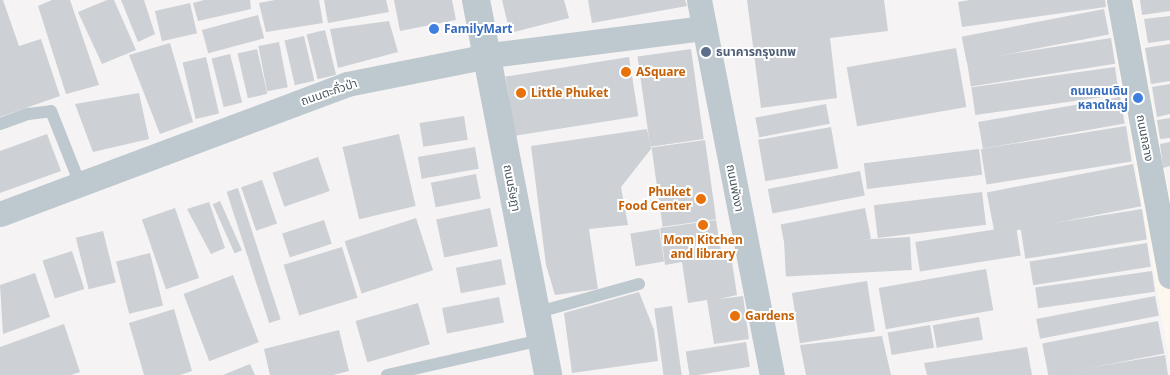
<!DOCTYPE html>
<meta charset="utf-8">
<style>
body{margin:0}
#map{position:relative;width:1170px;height:375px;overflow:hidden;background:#f5f3f3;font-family:"Noto Sans","Noto Sans Thai",sans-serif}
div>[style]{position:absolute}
.commercial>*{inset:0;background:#fdf8ef}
.building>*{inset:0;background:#cdd0d5;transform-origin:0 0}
.service>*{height:12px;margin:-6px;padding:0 6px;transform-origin:6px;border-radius:6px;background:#bec8cf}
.minor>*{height:25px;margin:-12.5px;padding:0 12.5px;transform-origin:12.5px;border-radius:12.5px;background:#bec8cf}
.tertiary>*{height:28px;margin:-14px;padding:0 14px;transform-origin:14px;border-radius:14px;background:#bec8cf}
.dots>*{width:14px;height:14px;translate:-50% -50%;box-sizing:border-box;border:2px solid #fff;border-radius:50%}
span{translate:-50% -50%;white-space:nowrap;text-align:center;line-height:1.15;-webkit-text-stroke:4px #fff;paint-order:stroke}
.shop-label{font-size:12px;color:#366cbe;font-weight:700}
.left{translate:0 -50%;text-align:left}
.right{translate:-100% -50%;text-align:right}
.service-label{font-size:12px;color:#4e5e75;font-weight:700}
.food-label{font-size:12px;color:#c56008;font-weight:700}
.street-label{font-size:12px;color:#4a5760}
</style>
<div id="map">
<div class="commercial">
<i style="clip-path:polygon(1106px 0,1134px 0,1170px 197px,1170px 364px)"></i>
</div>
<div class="building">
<i style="clip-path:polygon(0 0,3px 0,19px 46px,41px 39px,60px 96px,0 117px)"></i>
<i style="clip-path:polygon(52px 0,70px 0,99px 85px,66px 94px,38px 6px)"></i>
<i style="clip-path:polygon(107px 0,114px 0,136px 50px,102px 64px,78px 12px)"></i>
<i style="clip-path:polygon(121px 0,144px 0,155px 34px,138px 42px)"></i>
<i style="clip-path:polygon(204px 0,250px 0,251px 9px,198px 21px,193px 3px)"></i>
<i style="clip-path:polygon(275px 0,319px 0,323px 23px,266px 32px,259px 3px)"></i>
<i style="clip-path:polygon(324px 0,386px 0,389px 12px,328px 23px)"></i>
<i style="clip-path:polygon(394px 0,452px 0,456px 20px,400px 31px)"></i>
<i style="clip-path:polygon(502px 0,564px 0,569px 18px,510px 33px)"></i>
<i style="clip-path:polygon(588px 0,685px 0,687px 6px,592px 23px)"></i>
<i style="clip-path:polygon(747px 0,884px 0,888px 31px,830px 38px,837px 98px,761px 108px)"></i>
<i style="clip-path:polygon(970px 0,1105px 0,1106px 7px,962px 27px,958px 2px)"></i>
<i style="clip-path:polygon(1140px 0,1170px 0,1170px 11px,1142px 15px)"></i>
<i style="left:190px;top:3px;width:31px;height:36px;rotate:77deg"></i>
<i style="left:1104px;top:9px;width:26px;height:145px;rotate:79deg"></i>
<i style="left:258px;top:15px;width:24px;height:58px;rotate:75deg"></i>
<i style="clip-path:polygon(1170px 16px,1170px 40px,1148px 43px,1144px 19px)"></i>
<i style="clip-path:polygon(389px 21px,398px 52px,338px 68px,330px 29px)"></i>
<i style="left:325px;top:30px;width:46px;height:19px;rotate:76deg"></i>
<i style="left:304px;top:36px;width:46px;height:20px;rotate:77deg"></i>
<i style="left:1111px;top:38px;width:26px;height:146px;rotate:81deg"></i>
<i style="left:279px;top:42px;width:46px;height:21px;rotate:79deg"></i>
<i style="clip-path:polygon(170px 43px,193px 122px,160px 134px,129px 55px)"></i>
<i style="clip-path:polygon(1170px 44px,1170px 81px,1151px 84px,1145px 48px)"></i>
<i style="left:956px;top:48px;width:60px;height:111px;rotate:80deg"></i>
<i style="left:257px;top:49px;width:46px;height:20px;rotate:77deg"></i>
<i style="left:691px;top:49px;width:91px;height:54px;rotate:82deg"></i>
<i style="left:230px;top:54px;width:50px;height:19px;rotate:76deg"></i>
<i style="left:206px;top:57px;width:58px;height:24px;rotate:77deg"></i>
<i style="left:629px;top:57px;width:60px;height:125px;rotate:81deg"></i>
<i style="left:1115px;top:67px;width:28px;height:145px;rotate:82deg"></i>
<i style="clip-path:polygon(1170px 84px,1170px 114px,1157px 117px,1152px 87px)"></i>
<i style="clip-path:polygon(139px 93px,149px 139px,93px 152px,75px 104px)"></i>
<i style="left:1120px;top:97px;width:27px;height:144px;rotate:80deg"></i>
<i style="left:826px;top:104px;width:20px;height:72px;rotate:79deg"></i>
<i style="left:464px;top:116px;width:24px;height:45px;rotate:81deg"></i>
<i style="clip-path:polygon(1170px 118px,1170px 138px,1160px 139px,1157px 120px)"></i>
<i style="left:1126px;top:126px;width:36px;height:147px;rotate:81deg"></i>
<i style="left:831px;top:127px;width:42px;height:74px;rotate:80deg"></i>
<i style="clip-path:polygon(647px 129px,651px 149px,621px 187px,628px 225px,589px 229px,598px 289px,555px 295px,546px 265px,531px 146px)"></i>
<i style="clip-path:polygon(47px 134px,61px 171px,0 193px,0 151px)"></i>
<i style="left:399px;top:134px;width:74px;height:58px;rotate:77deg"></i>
<i style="left:705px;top:140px;width:80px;height:54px;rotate:82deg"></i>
<i style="clip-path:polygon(1170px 142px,1170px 166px,1163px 168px,1160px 144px)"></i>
<i style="left:475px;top:147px;width:22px;height:58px;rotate:80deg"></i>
<i style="left:979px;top:149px;width:26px;height:116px;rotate:83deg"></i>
<i style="left:318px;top:157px;width:36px;height:48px;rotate:71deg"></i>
<i style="left:1133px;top:164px;width:43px;height:149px;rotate:79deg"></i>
<i style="left:860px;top:171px;width:25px;height:94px;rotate:79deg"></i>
<i style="left:476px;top:174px;width:25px;height:46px;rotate:79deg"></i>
<i style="left:262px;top:180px;width:46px;height:22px;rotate:71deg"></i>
<i style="left:238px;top:188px;width:138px;height:12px;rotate:72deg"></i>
<i style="left:982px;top:192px;width:33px;height:109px;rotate:83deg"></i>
<i style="left:220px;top:201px;width:54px;height:8px;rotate:66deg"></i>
<i style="clip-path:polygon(209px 202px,225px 248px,211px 254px,187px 209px)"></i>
<i style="left:175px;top:208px;width:74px;height:35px;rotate:71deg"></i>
<i style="left:490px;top:208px;width:39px;height:55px;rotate:78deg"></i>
<i style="left:865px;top:208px;width:31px;height:86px;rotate:79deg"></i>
<i style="left:1142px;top:209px;width:31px;height:123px;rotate:81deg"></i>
<i style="left:416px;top:218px;width:55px;height:75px;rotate:72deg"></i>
<i style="left:324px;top:220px;width:25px;height:44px;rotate:72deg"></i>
<i style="clip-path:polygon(716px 220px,722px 257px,731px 255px,737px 295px,719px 299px,743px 296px,749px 339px,714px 344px,707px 300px,688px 303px,682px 262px,665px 265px,660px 228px)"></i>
<i style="left:1016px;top:226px;width:30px;height:102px;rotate:81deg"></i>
<i style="left:659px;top:229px;width:33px;height:29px;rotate:81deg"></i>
<i style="left:103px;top:231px;width:53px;height:28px;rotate:76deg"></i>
<i style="left:910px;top:237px;width:33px;height:126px;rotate:87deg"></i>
<i style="left:1147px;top:243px;width:24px;height:119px;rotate:81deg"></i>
<i style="left:342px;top:247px;width:53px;height:61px;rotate:73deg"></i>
<i style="left:72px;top:251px;width:40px;height:31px;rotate:72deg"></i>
<i style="left:150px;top:253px;width:54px;height:35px;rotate:76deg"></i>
<i style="left:501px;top:259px;width:26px;height:46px;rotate:79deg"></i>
<i style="left:986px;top:269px;width:42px;height:109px;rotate:80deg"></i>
<i style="left:1152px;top:271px;width:21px;height:118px;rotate:82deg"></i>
<i style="clip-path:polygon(35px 273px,50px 317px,3px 334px,0 285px)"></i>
<i style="left:233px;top:275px;width:72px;height:53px;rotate:69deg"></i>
<i style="left:867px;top:281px;width:51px;height:76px;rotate:81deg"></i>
<i style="clip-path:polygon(639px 292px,654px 330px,658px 361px,572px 373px,564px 313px)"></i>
<i style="left:1155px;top:296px;width:20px;height:121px;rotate:79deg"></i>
<i style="left:499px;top:297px;width:26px;height:58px;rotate:79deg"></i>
<i style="left:418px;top:303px;width:43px;height:65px;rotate:74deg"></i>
<i style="left:672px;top:306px;width:70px;height:18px;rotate:82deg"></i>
<i style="clip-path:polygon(174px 309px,192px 371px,180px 375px,144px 375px,129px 323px)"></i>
<i style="left:979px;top:317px;width:23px;height:47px;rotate:80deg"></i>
<i style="left:1158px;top:321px;width:33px;height:118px;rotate:79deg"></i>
<i style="clip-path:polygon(64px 324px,80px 372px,71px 375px,0 375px,0 347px)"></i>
<i style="left:930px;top:325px;width:23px;height:43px;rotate:80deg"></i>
<i style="clip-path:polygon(339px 330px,349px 371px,333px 375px,270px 375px,264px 349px)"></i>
<i style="clip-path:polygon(882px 336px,891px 375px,806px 375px,800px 345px)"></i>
<i style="left:746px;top:342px;width:25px;height:61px;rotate:81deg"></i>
<i style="clip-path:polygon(1027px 347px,1032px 375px,927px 375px,924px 363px)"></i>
<i style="clip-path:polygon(1165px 355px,1168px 375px,1052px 375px,1052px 374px)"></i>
<i style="clip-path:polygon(250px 364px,255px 375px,223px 375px)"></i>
</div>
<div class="service">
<i style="left:0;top:124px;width:30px;rotate:-20deg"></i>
<i style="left:28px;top:114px;width:23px;rotate:-7deg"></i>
<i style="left:51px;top:111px;width:79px;rotate:68.3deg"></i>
<i style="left:535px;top:313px;width:108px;rotate:-15.6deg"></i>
<i style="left:387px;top:375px;width:158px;rotate:-12.8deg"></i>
</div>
<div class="minor">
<i style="left:699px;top:0;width:382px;rotate:79deg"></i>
<i style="left:1119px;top:0;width:281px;rotate:79.5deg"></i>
<i style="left:0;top:214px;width:371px;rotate:-20.5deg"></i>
<i style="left:347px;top:84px;width:154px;rotate:-11.2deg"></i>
<i style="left:498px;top:54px;width:208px;rotate:-7.2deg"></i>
</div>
<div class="tertiary">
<i style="left:476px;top:0;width:382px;rotate:79.1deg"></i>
</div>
<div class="dots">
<i style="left:434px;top:29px;background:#3f7fe0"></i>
<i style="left:706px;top:52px;background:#5c6f8a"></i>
<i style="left:626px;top:72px;background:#e8710a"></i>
<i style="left:521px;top:93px;background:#e8710a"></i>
<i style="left:1138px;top:98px;background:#3f7fe0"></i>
<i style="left:701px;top:199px;background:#e8710a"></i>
<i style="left:703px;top:225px;background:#e8710a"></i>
<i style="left:735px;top:316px;background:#e8710a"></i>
</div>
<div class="shop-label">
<span class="left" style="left:444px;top:29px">FamilyMart</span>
<span class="right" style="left:1128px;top:98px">ถนนคนเดิน<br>หลาดใหญ่</span>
</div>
<div class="service-label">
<span class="left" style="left:716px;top:52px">ธนาคารกรุงเทพ</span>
</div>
<div class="food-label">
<span class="left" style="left:636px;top:72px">ASquare</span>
<span class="left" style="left:531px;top:93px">Little Phuket</span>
<span class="right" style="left:691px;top:199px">Phuket<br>Food Center</span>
<span style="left:703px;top:247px">Mom Kitchen<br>and library</span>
<span class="left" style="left:745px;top:316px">Gardens</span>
</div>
<div class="street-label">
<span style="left:329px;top:92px;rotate:-19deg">ถนนตะกั่วป่า</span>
<span style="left:1145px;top:138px;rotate:79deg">ถนนถลาง</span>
<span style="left:512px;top:188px;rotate:79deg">ถนนรัษฎา</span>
<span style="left:735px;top:188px;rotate:79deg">ถนนพังงา</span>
</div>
</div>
